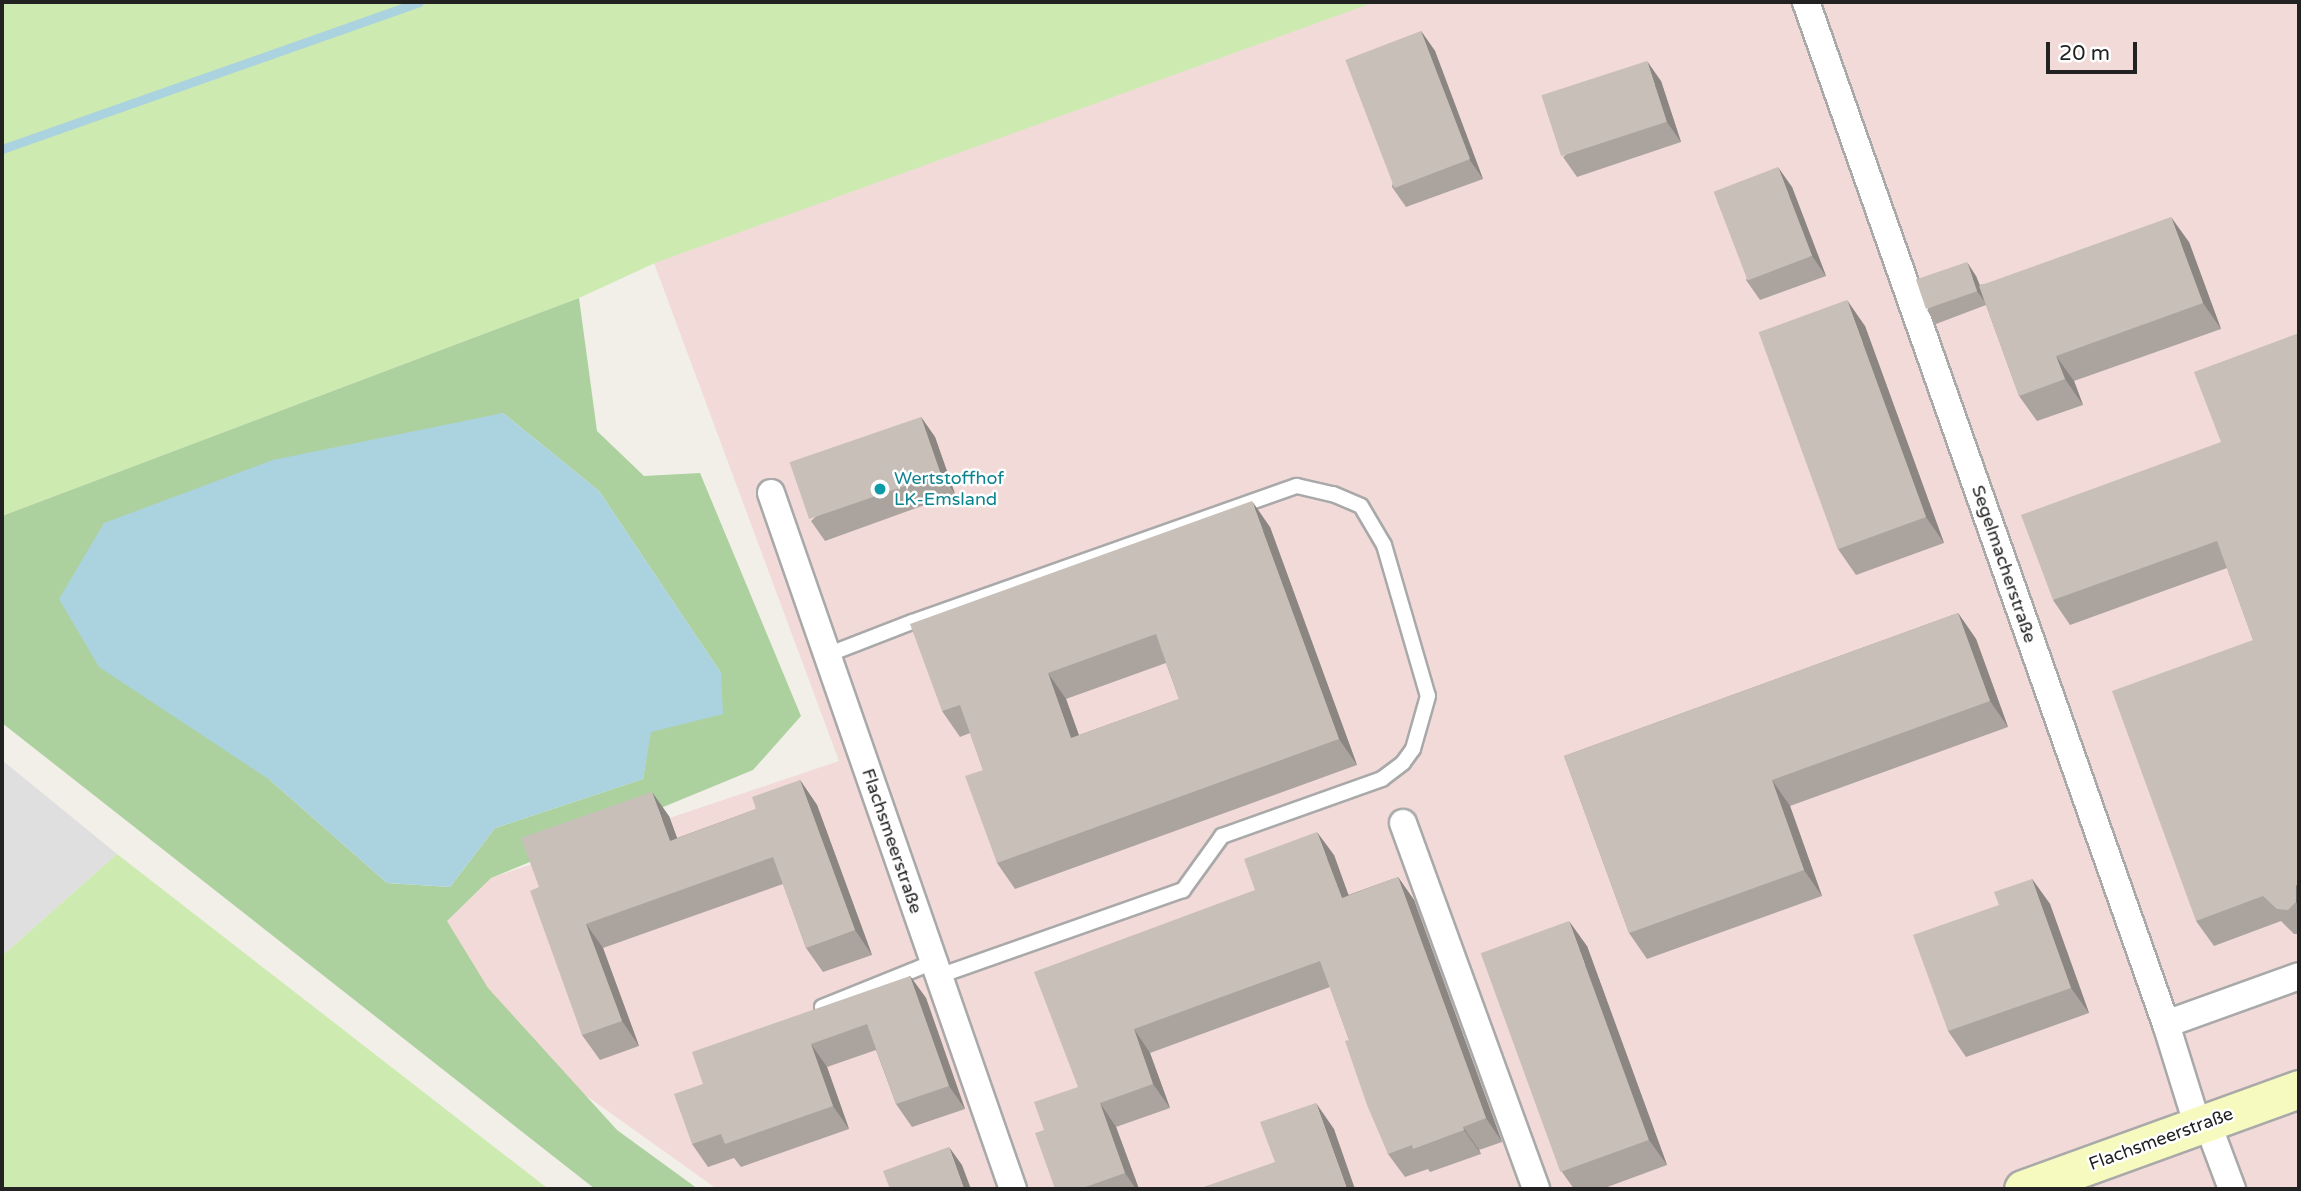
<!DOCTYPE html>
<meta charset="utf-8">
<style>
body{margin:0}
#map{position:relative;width:2301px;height:1191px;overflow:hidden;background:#f2efe9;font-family:"Varela Round",sans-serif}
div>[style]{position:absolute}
.residential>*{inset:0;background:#e0dfdf}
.commercial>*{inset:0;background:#f2dad9}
.grass>*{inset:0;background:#cdebb0}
.forest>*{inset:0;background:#add19e}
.water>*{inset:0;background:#aad3df}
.stream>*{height:9px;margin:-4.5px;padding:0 4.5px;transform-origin:4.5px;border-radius:4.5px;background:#aad3df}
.roads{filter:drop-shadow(2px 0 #a9a9a9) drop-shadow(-2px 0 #a9a9a9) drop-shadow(0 2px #a9a9a9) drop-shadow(0 -2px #a9a9a9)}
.lane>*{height:14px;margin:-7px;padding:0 7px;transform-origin:7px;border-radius:7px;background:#fff}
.street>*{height:26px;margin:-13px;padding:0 13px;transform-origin:13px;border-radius:13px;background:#fff}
.secondary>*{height:37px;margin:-18.5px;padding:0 18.5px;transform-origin:18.5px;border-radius:18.5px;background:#f7fabf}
.wall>*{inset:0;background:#aba49e}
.shaded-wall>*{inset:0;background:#8b8681}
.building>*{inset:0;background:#c7bfb8;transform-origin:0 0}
.dots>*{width:19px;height:19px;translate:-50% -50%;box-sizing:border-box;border:4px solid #fff;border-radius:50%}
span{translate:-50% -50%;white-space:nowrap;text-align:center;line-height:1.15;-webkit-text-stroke:5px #fff;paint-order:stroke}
.culture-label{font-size:18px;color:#0d838f}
.left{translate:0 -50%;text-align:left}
.street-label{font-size:18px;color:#222}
.frame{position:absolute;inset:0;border:4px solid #222;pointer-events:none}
.scale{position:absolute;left:2046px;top:42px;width:91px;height:32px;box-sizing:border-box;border:4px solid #222;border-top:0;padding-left:9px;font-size:21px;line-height:24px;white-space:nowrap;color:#222;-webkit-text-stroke:5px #fff;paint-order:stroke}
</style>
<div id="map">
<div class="residential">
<i style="clip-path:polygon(2px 760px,117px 854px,2px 956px)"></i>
</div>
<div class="commercial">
<i style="clip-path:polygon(1374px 2px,2299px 2px,2299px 1189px,717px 1189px,348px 926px,839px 761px,654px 263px)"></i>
</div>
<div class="grass">
<i style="clip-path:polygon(2px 2px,1375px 2px,655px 263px,579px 298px,2px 516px)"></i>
<i style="clip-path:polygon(117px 854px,542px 1184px,549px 1189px,2px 1189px,2px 956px)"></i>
</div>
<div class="forest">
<i style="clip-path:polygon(evenodd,579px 298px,597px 431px,644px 476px,700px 473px,801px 716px,753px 770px,491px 878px,447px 921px,488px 988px,617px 1130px,698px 1189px,595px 1189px,2px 723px,2px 516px,579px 298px,503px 413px,599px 491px,721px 673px,650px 732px,643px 779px,495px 828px,450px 887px,387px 883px,270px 780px,503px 413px)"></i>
</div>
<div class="water">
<i style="clip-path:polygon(503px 413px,599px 491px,721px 673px,723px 714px,651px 732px,643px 779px,495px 828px,450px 887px,387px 883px,270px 780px,99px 667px,59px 599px,104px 523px,273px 460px)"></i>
</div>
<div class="stream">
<i style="left:2px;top:149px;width:442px;rotate:-19.4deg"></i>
</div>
<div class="roads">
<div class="lane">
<i style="left:827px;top:655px;width:91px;rotate:-21.2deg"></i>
<i style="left:912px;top:622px;width:408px;rotate:-19.5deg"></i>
<i style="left:1297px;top:486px;width:37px;rotate:13deg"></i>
<i style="left:1333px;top:494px;width:30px;rotate:23deg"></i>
<i style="left:1361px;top:506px;width:45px;rotate:59.5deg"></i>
<i style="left:1384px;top:545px;width:157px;rotate:73.8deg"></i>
<i style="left:1428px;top:696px;width:55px;rotate:105.8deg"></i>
<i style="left:1413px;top:749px;width:17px;rotate:126deg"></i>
<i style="left:1403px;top:763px;width:26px;rotate:143deg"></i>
<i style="left:1382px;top:779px;width:170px;rotate:160.4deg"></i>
<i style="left:1222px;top:836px;width:67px;rotate:125.8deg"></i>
<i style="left:1183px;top:890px;width:259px;rotate:160.6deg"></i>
<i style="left:822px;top:1007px;width:121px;rotate:-21.9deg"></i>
</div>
<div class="street">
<i style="left:1806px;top:2px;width:1084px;rotate:70.6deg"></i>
<i style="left:2166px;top:1024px;width:108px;rotate:72.7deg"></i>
<i style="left:771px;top:493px;width:737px;rotate:70.83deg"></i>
<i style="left:1403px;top:823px;width:389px;rotate:70deg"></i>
<i style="left:2166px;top:1024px;width:141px;rotate:-19.8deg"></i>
<i style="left:2207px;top:1122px;width:72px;rotate:69.5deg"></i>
</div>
<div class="secondary">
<i style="left:2023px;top:1189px;width:294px;rotate:-19.9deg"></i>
</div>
</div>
<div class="wall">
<i style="clip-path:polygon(1421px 31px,1435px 51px,1483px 179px,1406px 207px,1392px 187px)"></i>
<i style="clip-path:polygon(1661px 81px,1681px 142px,1577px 177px,1563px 157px)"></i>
<i style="clip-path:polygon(1792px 187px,1826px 276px,1760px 300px,1746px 280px)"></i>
<i style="clip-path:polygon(2189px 242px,2221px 329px,2074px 381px,2083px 405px,2037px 421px,2019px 396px,1986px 305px,1936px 324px,1927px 310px,1976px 276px,1980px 285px)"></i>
<i style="clip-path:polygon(1865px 326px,1944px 543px,1856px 575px,1838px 549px)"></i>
<i style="clip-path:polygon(2299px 333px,2299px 934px,2294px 934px,2281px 921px,2214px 946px,2196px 921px,2253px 640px,2227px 568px,2070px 625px,2053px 600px,2221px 442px)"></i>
<i style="clip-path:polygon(921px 417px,935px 437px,955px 494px,825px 541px,811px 521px)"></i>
<i style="clip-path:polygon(evenodd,1270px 527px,1357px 765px,1015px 889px,997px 863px,983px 770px,970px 733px,960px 737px,942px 711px,1270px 527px,1166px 663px,1179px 699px,1079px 735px,1066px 699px,1166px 663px)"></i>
<i style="clip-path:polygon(1958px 613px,1976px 639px,2008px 727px,1790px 806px,1822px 896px,1647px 959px,1629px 933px,1564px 756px)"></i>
<i style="clip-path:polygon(800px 780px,817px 805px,872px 955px,823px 972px,806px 948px,783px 884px,603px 948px,639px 1046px,600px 1060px,582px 1035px,539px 887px,669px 816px,677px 838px,756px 809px)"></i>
<i style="clip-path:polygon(1334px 855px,1348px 895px,1398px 877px,1414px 900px,1502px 1142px,1479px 1150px,1481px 1154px,1430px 1172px,1428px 1169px,1405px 1177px,1388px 1154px,1349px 1040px,1330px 987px,1150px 1053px,1170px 1108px,1116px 1127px,1139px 1189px,1055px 1189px,1044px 1130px,1255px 890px)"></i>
<i style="clip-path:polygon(2032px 879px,2050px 904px,2089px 1013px,1966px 1057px,1948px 1031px,1999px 905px)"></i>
<i style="clip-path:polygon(1587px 946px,1667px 1165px,1602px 1189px,1574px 1189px,1562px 1172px)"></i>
<i style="clip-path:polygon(910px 976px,926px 998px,965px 1109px,912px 1127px,896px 1104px,876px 1050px,827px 1067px,849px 1129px,741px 1167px,734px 1158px,708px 1167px,692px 1144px,703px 1084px)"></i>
</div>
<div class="shaded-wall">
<i style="clip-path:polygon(1421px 31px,1435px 51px,1483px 179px,1469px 159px)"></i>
<i style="clip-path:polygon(1647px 61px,1661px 81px,1681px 142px,1667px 122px)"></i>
<i style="clip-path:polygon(1778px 167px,1792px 187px,1826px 276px,1812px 256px)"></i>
<i style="clip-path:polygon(2171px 217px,2189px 242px,2221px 329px,2203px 303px)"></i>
<i style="clip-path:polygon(1967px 262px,1976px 276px,1987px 305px,1977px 291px)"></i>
<i style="clip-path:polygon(1847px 300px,1865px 326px,1944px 543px,1926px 517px)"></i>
<i style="clip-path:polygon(2056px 356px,2074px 381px,2083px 405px,2065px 379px)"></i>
<i style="clip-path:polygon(921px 417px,935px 437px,955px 494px,941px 474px)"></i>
<i style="clip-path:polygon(1252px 501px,1270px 527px,1357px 765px,1339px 739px)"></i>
<i style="clip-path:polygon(1958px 613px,1976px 639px,2008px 727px,1990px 701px)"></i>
<i style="clip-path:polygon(1048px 673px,1066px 699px,1089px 764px,1071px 738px)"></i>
<i style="clip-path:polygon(800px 780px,817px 805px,872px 955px,855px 930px)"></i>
<i style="clip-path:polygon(1772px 780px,1790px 806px,1822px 896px,1804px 870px)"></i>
<i style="clip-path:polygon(652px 792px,669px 816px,687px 865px,670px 841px)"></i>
<i style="clip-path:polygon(1317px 832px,1334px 855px,1358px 921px,1342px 898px)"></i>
<i style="clip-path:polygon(1398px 877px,1414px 900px,1502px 1142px,1486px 1118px)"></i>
<i style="clip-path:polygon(2032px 879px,2050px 904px,2089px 1013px,2071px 988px)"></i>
<i style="clip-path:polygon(2296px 885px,2299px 890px,2299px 908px,2296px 902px)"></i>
<i style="clip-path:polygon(1569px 921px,1587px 946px,1667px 1165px,1649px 1140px)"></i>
<i style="clip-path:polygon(586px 924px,603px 948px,639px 1046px,622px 1021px)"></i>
<i style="clip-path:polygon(910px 976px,926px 998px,965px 1109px,949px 1086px)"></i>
<i style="clip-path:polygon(1134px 1029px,1150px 1053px,1170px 1108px,1153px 1084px)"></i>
<i style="clip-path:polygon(811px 1044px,827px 1067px,849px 1129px,833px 1106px)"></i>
<i style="clip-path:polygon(1100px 1103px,1116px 1127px,1139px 1189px,1136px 1189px,1125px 1173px)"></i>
<i style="clip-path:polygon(1316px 1103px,1334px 1129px,1355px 1189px,1347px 1189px)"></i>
<i style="clip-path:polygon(1463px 1127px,1479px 1150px,1481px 1154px,1464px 1130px)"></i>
<i style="clip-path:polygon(949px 1147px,962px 1165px,971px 1189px,964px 1189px)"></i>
</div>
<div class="building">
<i style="left:1421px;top:31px;width:137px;height:81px;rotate:69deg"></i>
<i style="left:1647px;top:61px;width:64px;height:111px;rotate:72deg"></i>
<i style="left:1778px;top:167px;width:95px;height:69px;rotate:69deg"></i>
<i style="clip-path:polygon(2171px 217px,2203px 303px,2056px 356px,2065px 379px,2019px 396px,1979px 286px)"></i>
<i style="left:1967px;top:262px;width:31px;height:54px;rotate:71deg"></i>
<i style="left:1847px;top:300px;width:231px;height:94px;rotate:70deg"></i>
<i style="clip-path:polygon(2299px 333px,2299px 884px,2296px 885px,2296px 902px,2288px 910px,2277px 909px,2263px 896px,2196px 921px,2112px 691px,2253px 640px,2217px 541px,2053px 600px,2021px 515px,2221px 442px,2194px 372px)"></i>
<i style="left:921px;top:417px;width:60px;height:139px;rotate:71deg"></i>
<i style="clip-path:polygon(evenodd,1252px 501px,1339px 739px,997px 863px,965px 776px,983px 770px,960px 705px,942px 711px,910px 624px,1252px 501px,1156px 634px,1179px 699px,1071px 738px,1048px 673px,1156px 634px)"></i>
<i style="clip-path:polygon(1958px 613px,1990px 701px,1772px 780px,1804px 870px,1629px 933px,1564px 756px)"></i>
<i style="clip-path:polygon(800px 780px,855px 930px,806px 948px,773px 857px,586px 924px,622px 1021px,582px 1035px,530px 891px,539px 887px,521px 838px,652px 792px,670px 841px,756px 809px,752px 797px)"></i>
<i style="clip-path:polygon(1317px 832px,1342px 898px,1398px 877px,1486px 1118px,1463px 1127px,1464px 1130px,1413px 1149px,1412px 1145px,1388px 1154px,1367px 1105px,1345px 1041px,1349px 1040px,1320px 961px,1134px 1029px,1153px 1084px,1100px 1103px,1125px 1173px,1080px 1189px,1055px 1189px,1035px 1133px,1044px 1130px,1034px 1102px,1078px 1087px,1034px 972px,1255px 890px,1244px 859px)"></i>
<i style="clip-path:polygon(2032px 879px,2071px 988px,1948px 1031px,1913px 935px,1999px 905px,1994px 892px)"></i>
<i style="left:1569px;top:921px;width:233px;height:94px;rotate:70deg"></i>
<i style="clip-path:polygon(910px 976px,949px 1086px,896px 1104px,867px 1024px,811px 1044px,833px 1106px,725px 1144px,721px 1134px,692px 1144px,674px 1094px,703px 1084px,692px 1052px)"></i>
<i style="clip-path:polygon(1316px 1103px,1347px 1189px,1198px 1189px,1275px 1162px,1260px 1122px)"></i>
<i style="clip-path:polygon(949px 1147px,964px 1189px,890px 1189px,883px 1171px)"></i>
</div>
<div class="dots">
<i style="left:880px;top:489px;background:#0f9aa8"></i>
</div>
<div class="culture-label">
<span class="left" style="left:894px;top:489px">Wertstoffhof<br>LK-Emsland</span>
</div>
<div class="street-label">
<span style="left:2004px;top:564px;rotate:71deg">Segelmacherstraße</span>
<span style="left:892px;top:841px;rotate:71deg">Flachsmeerstraße</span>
<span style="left:2161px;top:1139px;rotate:-20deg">Flachsmeerstraße</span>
</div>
<div class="frame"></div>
<div class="scale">20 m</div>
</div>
